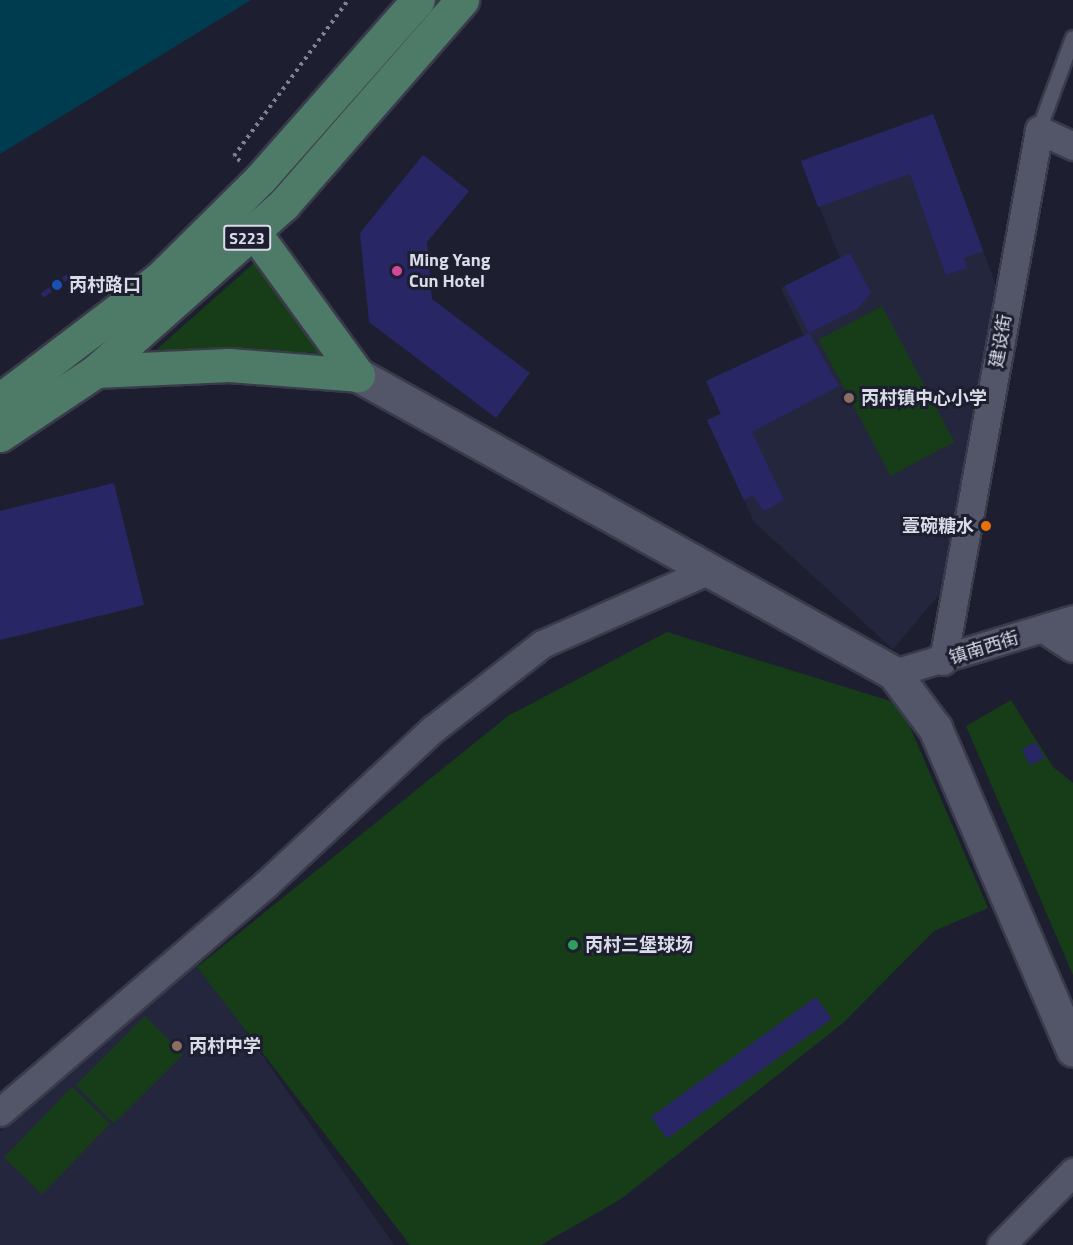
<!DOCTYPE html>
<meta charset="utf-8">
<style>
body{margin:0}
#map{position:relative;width:1073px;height:1245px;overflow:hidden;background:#1d1f30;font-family:"Titillium Web","Noto Sans SC",sans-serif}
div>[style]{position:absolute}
.built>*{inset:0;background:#24263e}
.green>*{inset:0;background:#163d17;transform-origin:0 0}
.water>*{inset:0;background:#003c50}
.building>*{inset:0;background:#292666;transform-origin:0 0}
.path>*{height:4px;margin-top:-2px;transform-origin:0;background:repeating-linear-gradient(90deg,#818391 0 3px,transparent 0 7.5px)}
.roads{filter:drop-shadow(2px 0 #3a3b4a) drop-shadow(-2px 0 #3a3b4a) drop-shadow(0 2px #3a3b4a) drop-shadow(0 -2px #3a3b4a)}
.service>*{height:14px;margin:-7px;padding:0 7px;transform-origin:7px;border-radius:7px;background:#535569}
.minor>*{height:27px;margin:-13.5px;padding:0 13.5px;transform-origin:13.5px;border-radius:13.5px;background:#535569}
.tertiary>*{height:33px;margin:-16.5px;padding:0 16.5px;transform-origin:16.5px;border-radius:16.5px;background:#535569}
.primary>*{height:33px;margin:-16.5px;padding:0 16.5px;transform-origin:16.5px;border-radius:16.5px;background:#4e7b67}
.dots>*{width:16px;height:16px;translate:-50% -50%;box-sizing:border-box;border:3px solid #1d1f30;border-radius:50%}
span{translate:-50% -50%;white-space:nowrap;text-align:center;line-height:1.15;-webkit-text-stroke:6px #1d1f30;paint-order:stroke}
.shield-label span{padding:2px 4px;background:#1d1f30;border:2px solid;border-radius:4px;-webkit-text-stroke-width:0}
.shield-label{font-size:16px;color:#d9dbe7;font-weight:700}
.poi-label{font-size:18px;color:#d9dbe7;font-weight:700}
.left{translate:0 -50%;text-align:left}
.right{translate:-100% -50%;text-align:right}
.street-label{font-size:18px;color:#d9dbe7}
</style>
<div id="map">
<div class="built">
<i style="clip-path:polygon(933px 114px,1002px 302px,950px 582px,893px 649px,754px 522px,707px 420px,721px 414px,804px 336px,781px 288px,840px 258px,801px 161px)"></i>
<i style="clip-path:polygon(196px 960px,394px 1245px,0 1245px,0 1132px)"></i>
</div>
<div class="green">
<i style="clip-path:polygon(254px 263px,320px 353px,156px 350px)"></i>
<i style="left:882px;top:306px;width:154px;height:72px;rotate:62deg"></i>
<i style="clip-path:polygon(667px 632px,900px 704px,988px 908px,934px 931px,843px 1023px,621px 1199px,541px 1245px,410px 1245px,197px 967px,508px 716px)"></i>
<i style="clip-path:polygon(1011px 700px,1053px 767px,1073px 783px,1073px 975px,966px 726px)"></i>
<i style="left:145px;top:1016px;width:54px;height:98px;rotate:45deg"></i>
<i style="left:72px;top:1087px;width:53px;height:98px;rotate:44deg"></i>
</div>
<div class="water">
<i style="clip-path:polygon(0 0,251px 0,0 154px)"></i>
</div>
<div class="building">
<i style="clip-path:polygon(933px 114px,983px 251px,964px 258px,967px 268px,946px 275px,910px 174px,818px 207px,801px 161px)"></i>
<i style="clip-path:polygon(423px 155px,469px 191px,427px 242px,432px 299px,530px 373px,496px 418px,369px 322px,360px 233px)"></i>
<i style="clip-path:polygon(850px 253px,871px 293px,857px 309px,809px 333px,785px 286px)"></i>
<i style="left:67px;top:274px;width:5px;height:33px;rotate:53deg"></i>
<i style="clip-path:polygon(809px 333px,839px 386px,752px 432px,784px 500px,764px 511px,753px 495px,744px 500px,707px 420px,721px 414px,706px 381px)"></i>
<i style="clip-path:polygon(114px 483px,144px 605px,0 640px,0 511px)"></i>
<i style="left:1036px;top:742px;width:18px;height:16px;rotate:63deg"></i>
<i style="left:816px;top:997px;width:27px;height:204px;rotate:54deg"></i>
</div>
<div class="path">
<i style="left:240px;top:161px;width:8px;rotate:-140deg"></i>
<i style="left:234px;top:156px;width:193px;rotate:-53.8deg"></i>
</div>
<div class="roads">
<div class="service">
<i style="left:1039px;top:130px;width:98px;rotate:-69.7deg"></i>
</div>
<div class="minor">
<i style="left:1045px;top:630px;width:33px;rotate:33deg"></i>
<i style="left:943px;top:661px;width:540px;rotate:-79.75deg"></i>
<i style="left:1039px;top:130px;width:38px;rotate:25deg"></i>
<i style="left:894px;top:673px;width:187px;rotate:-16.8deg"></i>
<i style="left:0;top:1112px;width:350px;rotate:-40.6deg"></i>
<i style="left:266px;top:884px;width:228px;rotate:-42.9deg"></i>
<i style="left:433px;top:729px;width:138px;rotate:-37.9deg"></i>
<i style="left:542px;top:644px;width:184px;rotate:-23.8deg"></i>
<i style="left:1001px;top:1245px;width:103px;rotate:-45.4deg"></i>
</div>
<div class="tertiary">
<i style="left:358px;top:375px;width:613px;rotate:29.07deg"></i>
<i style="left:894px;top:673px;width:69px;rotate:53.3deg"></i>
<i style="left:935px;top:728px;width:350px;rotate:66.8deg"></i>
</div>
<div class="primary">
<i style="left:254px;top:232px;width:177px;rotate:54deg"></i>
<i style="left:96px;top:371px;width:133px;rotate:-2.6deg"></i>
<i style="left:229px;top:365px;width:129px;rotate:4.4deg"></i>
<i style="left:0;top:400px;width:200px;rotate:-37.3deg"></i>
<i style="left:159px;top:279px;width:144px;rotate:-44.7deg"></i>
<i style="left:261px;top:178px;width:237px;rotate:-48.6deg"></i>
<i style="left:0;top:435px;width:115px;rotate:-33.7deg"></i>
<i style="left:96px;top:371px;width:251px;rotate:-41.6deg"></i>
<i style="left:284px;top:204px;width:271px;rotate:-48.9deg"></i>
</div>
</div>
<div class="dots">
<i style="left:397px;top:271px;background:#d1479c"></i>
<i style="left:57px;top:285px;background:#1a4fb4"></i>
<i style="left:849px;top:398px;background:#8d6e63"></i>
<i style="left:986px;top:526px;background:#e8710a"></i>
<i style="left:573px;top:945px;background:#2e9e5b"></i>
<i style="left:177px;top:1046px;background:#8d6e63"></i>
</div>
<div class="shield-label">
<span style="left:247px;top:238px">S223</span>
</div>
<div class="poi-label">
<span class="left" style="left:409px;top:271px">Ming Yang<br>Cun Hotel</span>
<span class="left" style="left:69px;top:285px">丙村路口</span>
<span class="left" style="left:861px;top:398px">丙村镇中心小学</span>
<span class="right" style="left:974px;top:526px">壹碗糖水</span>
<span class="left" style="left:585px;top:945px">丙村三堡球场</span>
<span class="left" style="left:189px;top:1046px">丙村中学</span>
</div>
<div class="street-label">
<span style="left:1001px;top:341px;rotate:-80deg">建设街</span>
<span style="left:984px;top:648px;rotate:-17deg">镇南西街</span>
</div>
</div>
